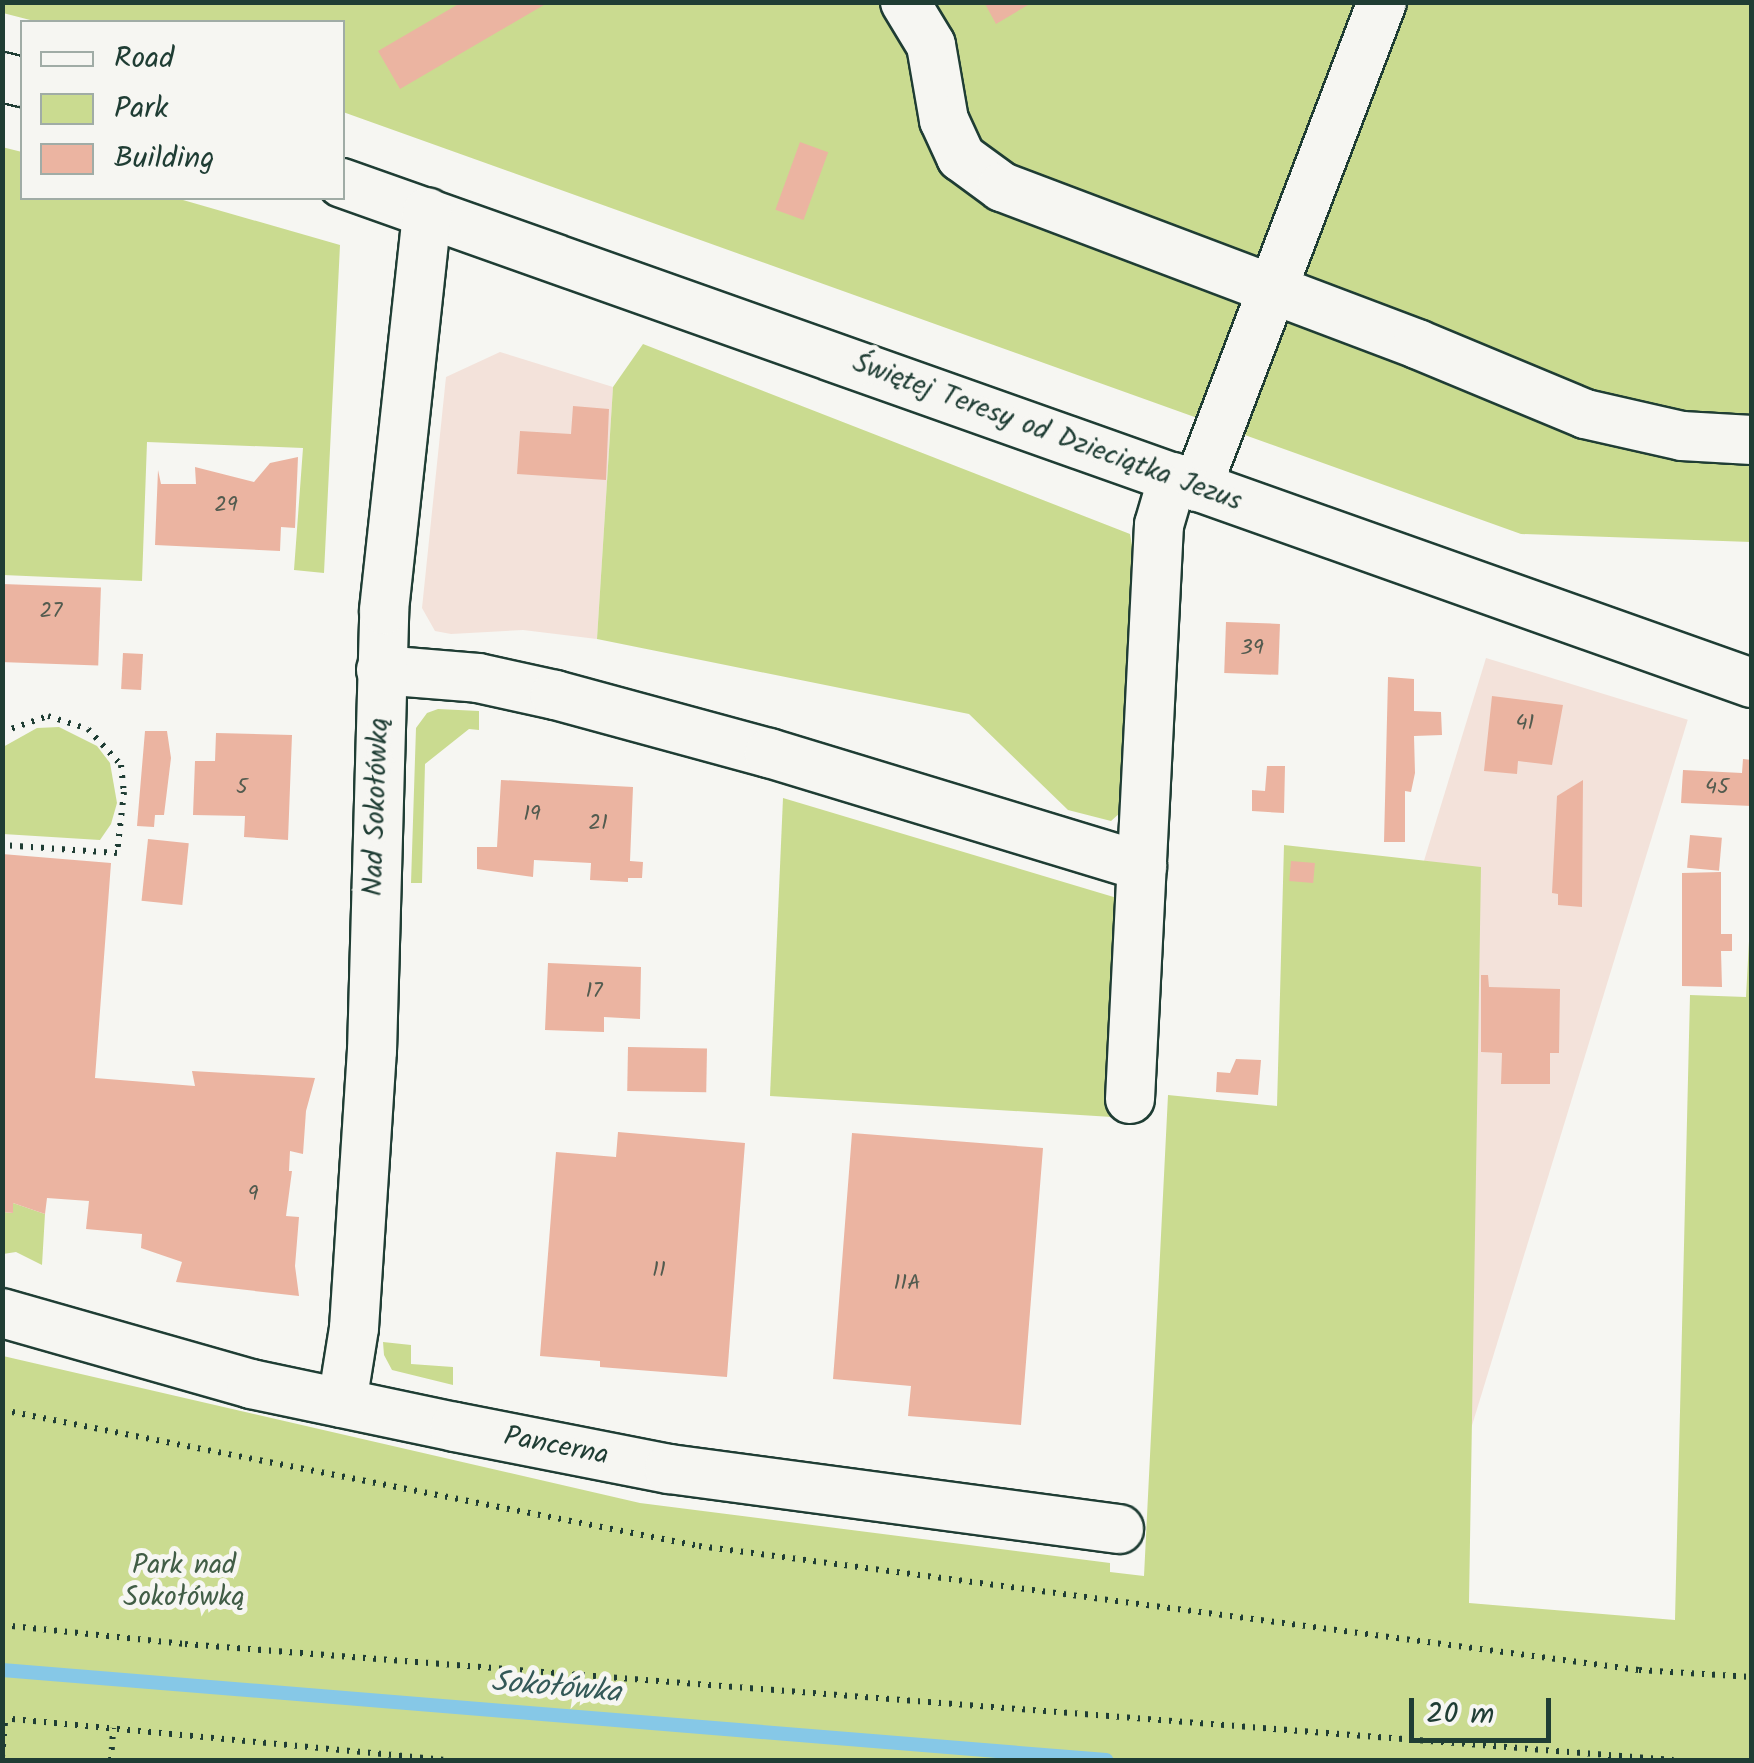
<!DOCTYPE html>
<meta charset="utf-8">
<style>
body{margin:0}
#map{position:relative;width:1754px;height:1763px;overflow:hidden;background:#f6f6f2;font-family:Kalam,sans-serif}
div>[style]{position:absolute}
.built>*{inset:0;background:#f3e2da;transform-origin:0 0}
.green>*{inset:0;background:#cadb90}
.stream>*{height:14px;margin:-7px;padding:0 7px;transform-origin:7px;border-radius:7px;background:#86c8e7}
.building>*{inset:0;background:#ebb4a1;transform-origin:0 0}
.path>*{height:6px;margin-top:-3px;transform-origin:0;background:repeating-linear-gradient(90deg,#1f3d34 0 2.5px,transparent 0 10.5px)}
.roads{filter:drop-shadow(2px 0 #1f3d34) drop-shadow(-2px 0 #1f3d34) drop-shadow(0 2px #1f3d34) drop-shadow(0 -2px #1f3d34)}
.minor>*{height:48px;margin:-24px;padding:0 24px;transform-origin:24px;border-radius:24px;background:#f6f6f2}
span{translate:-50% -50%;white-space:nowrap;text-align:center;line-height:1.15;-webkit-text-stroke:10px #f6f6f2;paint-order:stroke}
.number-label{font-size:22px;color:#525b4f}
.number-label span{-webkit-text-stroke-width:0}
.street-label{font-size:28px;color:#1f3d34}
.park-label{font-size:28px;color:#415d46}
.water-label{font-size:30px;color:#345958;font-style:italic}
.frame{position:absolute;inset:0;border:5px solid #1f3d34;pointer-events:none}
.legend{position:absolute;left:20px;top:20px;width:325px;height:180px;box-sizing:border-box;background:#f6f6f2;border:2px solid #a0aca6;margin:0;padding:12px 18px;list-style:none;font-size:30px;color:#1f3d34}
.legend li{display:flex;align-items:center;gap:20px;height:50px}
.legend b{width:50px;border:2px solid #a0aca6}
.scale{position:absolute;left:1409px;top:1698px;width:142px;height:45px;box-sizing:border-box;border:5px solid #1f3d34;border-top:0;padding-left:12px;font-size:30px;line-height:35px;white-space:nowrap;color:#1f3d34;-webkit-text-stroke:8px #f6f6f2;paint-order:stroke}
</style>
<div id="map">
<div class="built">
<i style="clip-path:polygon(500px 352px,613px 387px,597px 639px,523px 630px,451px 634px,435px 631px,422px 608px,446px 377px)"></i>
<i style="left:1486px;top:658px;width:211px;height:945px;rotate:17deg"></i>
</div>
<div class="green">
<i style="clip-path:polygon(2px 3px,1751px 3px,1751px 542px,1521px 534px,343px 112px,342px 22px,38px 22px,3px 13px)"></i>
<i style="clip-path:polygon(2px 147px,22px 152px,22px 198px,176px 198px,340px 245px,324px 573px,294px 570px,303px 448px,147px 442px,142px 581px,3px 575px)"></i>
<i style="clip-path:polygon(643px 344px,1130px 534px,1135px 561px,1131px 803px,1111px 821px,1068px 810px,969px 714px,597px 639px,613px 387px)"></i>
<i style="clip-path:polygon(438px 709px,479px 711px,479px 730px,469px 729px,425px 764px,422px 883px,411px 883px,416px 728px,427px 713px)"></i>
<i style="clip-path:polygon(59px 727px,97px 746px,110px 763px,117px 803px,111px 824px,100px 840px,3px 834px,3px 747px,37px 728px)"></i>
<i style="clip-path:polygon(783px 798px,1127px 901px,1112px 1117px,770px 1096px)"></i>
<i style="clip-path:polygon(1284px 845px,1481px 867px,1469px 1603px,1675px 1620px,1690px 995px,1746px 997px,1751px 904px,1751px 1760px,3px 1760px,3px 1356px,640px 1503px,1110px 1563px,1110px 1572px,1144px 1576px,1168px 1095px,1277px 1106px)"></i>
<i style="clip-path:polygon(13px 1203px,45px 1214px,42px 1265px,16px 1252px,3px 1254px,3px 1212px,13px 1213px)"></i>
<i style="clip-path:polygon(383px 1342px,411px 1345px,411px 1364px,453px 1367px,453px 1385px,392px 1370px,384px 1355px)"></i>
</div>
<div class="stream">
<i style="left:2px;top:1670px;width:1108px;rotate:4.66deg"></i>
</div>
<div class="building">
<i style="clip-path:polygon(462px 2px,549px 2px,400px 89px,378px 51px)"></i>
<i style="clip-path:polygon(984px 2px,1033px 2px,996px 24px)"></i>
<i style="left:800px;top:142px;width:30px;height:72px;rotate:20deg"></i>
<i style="clip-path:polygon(573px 406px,609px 409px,606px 480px,517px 474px,520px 431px,571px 434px)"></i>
<i style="clip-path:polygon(298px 457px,295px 528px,281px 527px,280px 551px,155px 545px,158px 470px,161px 484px,196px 484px,195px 467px,254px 482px,270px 463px)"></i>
<i style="left:2px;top:584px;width:99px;height:78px;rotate:2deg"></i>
<i style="left:1226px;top:622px;width:54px;height:51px;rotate:2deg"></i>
<i style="left:123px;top:653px;width:20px;height:36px;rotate:3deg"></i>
<i style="clip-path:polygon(1388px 677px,1414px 679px,1414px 711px,1441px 712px,1442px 735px,1414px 736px,1415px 773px,1411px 792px,1405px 791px,1405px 842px,1384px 842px)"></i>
<i style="clip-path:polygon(1492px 696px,1563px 705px,1552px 765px,1518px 761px,1517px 774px,1484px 771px)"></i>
<i style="clip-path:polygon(145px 731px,167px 731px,171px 758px,164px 815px,155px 815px,154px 827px,137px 826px)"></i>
<i style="clip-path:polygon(216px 733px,292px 735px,288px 840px,244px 837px,245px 816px,193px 815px,195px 761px,215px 761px)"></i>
<i style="clip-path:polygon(1743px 759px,1752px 760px,1752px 806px,1681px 803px,1683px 770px,1742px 773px)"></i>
<i style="clip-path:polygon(1267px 766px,1285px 766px,1284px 813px,1252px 811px,1252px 790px,1265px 791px)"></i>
<i style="clip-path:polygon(501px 780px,633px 787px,630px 861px,643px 862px,642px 878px,628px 878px,628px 882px,590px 880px,591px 863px,534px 860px,533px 877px,477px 869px,477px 847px,497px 847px)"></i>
<i style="clip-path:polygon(1583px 780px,1582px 907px,1558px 905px,1558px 894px,1552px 893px,1557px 796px)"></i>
<i style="left:1690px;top:835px;width:32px;height:33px;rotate:5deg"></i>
<i style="left:148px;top:839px;width:41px;height:62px;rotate:6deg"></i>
<i style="clip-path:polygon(2px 854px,111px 863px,95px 1078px,195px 1086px,192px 1071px,315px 1078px,306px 1111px,303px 1154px,290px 1151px,289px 1171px,292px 1171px,286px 1216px,299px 1217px,295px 1266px,299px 1296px,176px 1282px,182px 1262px,141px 1248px,142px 1234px,86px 1229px,89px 1201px,47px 1198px,45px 1214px,13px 1203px,13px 1213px,2px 1212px)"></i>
<i style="left:1291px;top:861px;width:24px;height:20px;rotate:5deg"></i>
<i style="clip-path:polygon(1721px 872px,1721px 934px,1732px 934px,1732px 951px,1721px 951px,1722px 987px,1682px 986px,1682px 873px)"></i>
<i style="clip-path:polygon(548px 963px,641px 967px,640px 1019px,604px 1017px,604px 1032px,545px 1030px)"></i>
<i style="clip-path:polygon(1481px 975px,1488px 975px,1489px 987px,1560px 989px,1559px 1053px,1550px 1053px,1550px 1084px,1501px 1084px,1502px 1053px,1481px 1052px)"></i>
<i style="left:628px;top:1047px;width:79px;height:44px;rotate:1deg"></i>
<i style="clip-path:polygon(1236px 1059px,1261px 1060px,1258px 1095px,1216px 1092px,1217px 1072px,1230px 1073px)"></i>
<i style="clip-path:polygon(618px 1132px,745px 1143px,727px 1377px,600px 1367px,600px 1361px,540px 1356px,556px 1152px,616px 1157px)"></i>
<i style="clip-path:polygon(852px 1133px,1043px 1148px,1021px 1425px,908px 1416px,911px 1386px,833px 1379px)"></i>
</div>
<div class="path">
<i style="left:2px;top:732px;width:49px;rotate:-19.2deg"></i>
<i style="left:48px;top:716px;width:42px;rotate:18deg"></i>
<i style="left:88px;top:729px;width:49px;rotate:47.5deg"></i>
<i style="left:121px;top:765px;width:27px;rotate:84deg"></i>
<i style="left:124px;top:792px;width:61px;rotate:96.5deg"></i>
<i style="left:117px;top:853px;width:115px;rotate:-176deg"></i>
<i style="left:2px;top:1410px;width:710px;rotate:11.04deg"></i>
<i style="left:699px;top:1546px;width:948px;rotate:7.51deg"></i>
<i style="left:1639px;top:1670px;width:113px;rotate:3.5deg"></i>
<i style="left:2px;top:1625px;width:184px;rotate:5.9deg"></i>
<i style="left:185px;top:1644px;width:1493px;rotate:4.46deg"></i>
<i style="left:2px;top:1718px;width:443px;rotate:5.4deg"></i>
<i style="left:2px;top:1757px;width:38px;rotate:-85deg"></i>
<i style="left:111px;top:1760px;width:32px;rotate:-86deg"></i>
</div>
<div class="roads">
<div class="minor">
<i style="left:905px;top:2px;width:50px;rotate:58.8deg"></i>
<i style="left:931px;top:45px;width:76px;rotate:80.2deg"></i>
<i style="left:944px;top:120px;width:41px;rotate:65.3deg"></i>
<i style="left:961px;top:157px;width:51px;rotate:36.2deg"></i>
<i style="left:1002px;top:187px;width:444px;rotate:20.7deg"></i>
<i style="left:1417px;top:344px;width:182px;rotate:22.6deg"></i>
<i style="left:1585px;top:414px;width:99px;rotate:12.8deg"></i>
<i style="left:1682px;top:436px;width:70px;rotate:3.3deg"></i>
<i style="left:2px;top:77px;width:21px;rotate:14deg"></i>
<i style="left:342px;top:183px;width:1496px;rotate:19.53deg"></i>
<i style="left:1197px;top:487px;width:519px;rotate:-69.12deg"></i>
<i style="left:381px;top:670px;width:97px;rotate:4.7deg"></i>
<i style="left:478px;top:678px;width:79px;rotate:12.4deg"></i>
<i style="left:555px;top:695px;width:222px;rotate:15.2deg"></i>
<i style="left:769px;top:753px;width:390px;rotate:16.9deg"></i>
<i style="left:1130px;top:1099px;width:575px;rotate:-87.11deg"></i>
<i style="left:1159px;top:525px;width:50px;rotate:-73.7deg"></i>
<i style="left:2px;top:1313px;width:259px;rotate:15.9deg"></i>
<i style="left:251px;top:1384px;width:208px;rotate:11.9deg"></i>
<i style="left:455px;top:1427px;width:218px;rotate:11.1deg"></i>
<i style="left:669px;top:1469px;width:454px;rotate:7.6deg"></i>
<i style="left:342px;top:1403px;width:76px;rotate:-80.9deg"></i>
<i style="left:354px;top:1328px;width:278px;rotate:-86.3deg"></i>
<i style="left:372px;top:1051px;width:441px;rotate:-88.4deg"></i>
<i style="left:384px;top:610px;width:400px;rotate:-83.8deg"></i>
</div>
</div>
<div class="number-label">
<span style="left:226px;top:506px">29</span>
<span style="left:51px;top:612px">27</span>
<span style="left:1252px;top:649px">39</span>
<span style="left:1525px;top:724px">41</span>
<span style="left:242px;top:788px">5</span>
<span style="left:1717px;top:788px">45</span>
<span style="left:532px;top:815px">19</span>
<span style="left:598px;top:824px">21</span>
<span style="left:594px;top:992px">17</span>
<span style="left:253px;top:1195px">9</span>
<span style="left:659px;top:1271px">11</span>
<span style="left:907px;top:1284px">11A</span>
</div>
<div class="street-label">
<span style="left:1047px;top:433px;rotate:20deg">Świętej Teresy od Dzieciątka Jezus</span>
<span style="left:377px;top:807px;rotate:-88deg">Nad Sokołówką</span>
<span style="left:556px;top:1447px;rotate:11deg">Pancerna</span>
</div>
<div class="park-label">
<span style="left:184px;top:1582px">Park nad<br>Sokołówką</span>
</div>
<div class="water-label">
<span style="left:556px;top:1688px;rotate:5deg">Sokołówka</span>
</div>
<div class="frame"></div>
<ul class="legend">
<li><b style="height:12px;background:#f6f6f2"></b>Road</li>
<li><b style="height:28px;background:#cadb90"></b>Park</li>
<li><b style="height:28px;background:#ebb4a1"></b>Building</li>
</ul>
<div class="scale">20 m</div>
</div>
